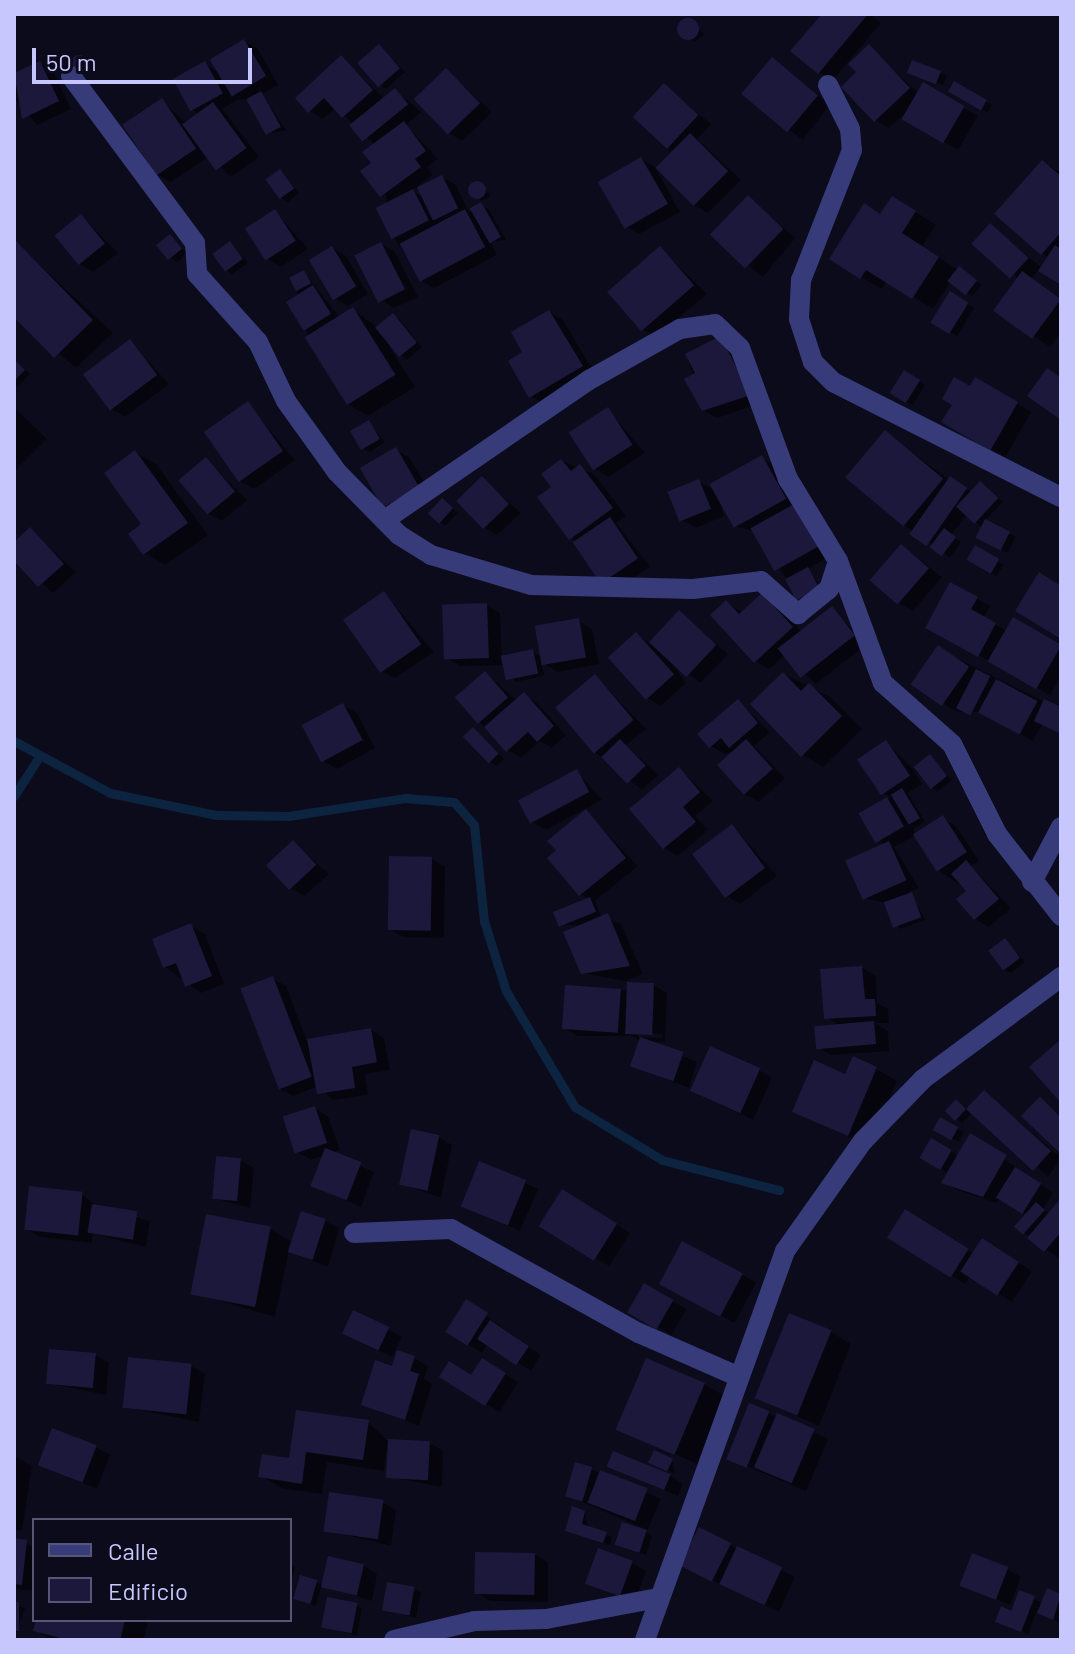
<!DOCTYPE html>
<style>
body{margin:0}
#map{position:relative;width:1075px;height:1654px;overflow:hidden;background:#0c0b1b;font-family:Barlow,sans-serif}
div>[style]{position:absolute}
.shadow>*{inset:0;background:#0007;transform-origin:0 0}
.stream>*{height:9px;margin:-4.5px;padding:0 4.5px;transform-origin:4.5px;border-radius:4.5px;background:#0c243f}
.building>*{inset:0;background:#1b183c;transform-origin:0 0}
.round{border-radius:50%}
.street>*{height:20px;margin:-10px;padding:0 10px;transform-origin:10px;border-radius:10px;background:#373b7a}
span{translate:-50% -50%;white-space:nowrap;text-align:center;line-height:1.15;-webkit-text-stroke:7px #0c0b1b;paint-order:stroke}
.frame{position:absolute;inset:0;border:16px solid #c7c7fe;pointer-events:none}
.legend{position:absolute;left:32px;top:1518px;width:260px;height:104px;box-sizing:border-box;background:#0c0b1b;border:2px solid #575676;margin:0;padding:10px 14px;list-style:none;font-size:24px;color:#c7c7fe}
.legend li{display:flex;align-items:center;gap:16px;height:40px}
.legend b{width:40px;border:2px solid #575676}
.scale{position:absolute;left:32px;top:48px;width:220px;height:36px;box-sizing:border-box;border:4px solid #c7c7fe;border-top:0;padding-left:10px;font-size:24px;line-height:28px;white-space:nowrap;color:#c7c7fe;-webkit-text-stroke:6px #0c0b1b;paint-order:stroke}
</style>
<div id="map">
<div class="shadow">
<i style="clip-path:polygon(825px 14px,870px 14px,881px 23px,833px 80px,819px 72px)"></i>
<i style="clip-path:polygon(690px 20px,704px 35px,694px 42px,680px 29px)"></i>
<i style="clip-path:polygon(244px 41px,258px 49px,278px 85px,262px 94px,286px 130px,268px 134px,250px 101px,238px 99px,222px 109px,259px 157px,231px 177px,209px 157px,170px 182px,157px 174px,162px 101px,186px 123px,200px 114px,193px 110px,205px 64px,218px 72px)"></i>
<i style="clip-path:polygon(379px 46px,405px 72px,386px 89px,380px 85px)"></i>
<i style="clip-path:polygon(869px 47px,919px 94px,924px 85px,978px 116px,958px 150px,905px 120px,910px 109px,889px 128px,875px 120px,859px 73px)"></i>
<i style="clip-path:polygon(81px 58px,92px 68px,85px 73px,74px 62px)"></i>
<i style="clip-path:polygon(341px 58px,385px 99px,395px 90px,421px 112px,406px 125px,438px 159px,427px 167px,433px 175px,412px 191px,425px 198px,442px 177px,456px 185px,469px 212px,488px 208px,506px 240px,491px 242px,497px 255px,434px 288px,420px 280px,394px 237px,375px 145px,336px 108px,323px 119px,310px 111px)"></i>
<i style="left:772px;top:59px;width:74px;height:45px;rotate:38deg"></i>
<i style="clip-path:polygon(914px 62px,947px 76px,943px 85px,916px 75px)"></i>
<i style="clip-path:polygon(40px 63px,53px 71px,71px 109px,37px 125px,14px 98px,14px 75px)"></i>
<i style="clip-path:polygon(446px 70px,492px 112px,462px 141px,449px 133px)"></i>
<i style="left:954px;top:83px;width:44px;height:9px;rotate:30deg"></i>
<i style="clip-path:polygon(664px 86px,711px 124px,697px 139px,741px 180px,708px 213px,694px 205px,668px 147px)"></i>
<i style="clip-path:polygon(641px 159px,655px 167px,680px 212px,639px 234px,625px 226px)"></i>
<i style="clip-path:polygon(1043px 162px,1061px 173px,1061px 283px,1040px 269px,1031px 279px,1061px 300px,1061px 332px,1050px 347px,996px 311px,1018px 281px,990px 225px,1042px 268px,1049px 258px,1042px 254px)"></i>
<i style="clip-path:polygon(280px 172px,299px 193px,288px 202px,281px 198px)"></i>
<i style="clip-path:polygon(481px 184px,491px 196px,481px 201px,471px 188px)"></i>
<i style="left:748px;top:198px;width:62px;height:51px;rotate:40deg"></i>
<i style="clip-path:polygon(913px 210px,936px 225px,922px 247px,982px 285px,972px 296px,951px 281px,933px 309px,887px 281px,881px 289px,861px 277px)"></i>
<i style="clip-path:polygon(275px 211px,308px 249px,281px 267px,267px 259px)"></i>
<i style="clip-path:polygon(82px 216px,118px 253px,93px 272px,79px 264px)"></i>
<i style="left:170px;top:237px;width:23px;height:14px;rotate:43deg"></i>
<i style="clip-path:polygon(16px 243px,113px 333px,76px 368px,14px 314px)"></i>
<i style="clip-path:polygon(230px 243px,248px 263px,232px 274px,226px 270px)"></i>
<i style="clip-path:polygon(381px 244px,395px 252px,418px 297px,394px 308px,381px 300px)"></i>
<i style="clip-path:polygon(332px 248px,346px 256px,368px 294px,348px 306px,334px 298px)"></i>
<i style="clip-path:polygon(660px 248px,707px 294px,656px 337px,642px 329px)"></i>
<i style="clip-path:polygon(304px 272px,340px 318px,354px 310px,378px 328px,393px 315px,399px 319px,422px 347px,407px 360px,389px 346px,415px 387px,368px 416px,347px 404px,305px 329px,297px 290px)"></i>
<i style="left:951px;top:294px;width:27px;height:33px;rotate:31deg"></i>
<i style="clip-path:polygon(549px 312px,563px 320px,595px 374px,544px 404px,531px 396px,525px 353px)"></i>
<i style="clip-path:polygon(130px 342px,169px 384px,125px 417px,111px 409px)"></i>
<i style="clip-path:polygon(734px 346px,764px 402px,717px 418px,703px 410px,687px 355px)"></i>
<i style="clip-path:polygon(14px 358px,30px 374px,18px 387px,14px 385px)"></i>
<i style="left:904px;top:372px;width:25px;height:24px;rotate:32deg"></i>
<i style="left:976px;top:380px;width:64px;height:52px;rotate:30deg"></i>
<i style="clip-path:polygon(248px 404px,295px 460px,254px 489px,240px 481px)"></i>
<i style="clip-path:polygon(14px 407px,47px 439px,14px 472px)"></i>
<i style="clip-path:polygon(608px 410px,645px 453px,609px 477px,595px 469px)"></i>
<i style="clip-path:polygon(369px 423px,385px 442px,370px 452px,363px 449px)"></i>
<i style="clip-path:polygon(885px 432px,949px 480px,972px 492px,981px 484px,1003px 502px,985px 521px,1016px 537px,1007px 553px,978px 537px,982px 527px,966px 515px,951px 535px,961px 542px,950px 558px,904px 525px)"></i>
<i style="clip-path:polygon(396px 450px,410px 458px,432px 496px,399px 515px,385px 507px)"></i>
<i style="clip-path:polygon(135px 452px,156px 464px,208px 535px,165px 565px,145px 553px)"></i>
<i style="clip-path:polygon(762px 458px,776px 466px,833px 554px,808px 569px,824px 592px,802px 601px,754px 531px,735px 526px,718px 495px,724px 516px,696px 528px,682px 520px,698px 481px,716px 491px)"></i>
<i style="clip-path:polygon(206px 459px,247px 500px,222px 521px,208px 513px)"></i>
<i style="clip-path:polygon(562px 461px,594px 474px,626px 516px,616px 523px,650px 567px,615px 590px,540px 498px,554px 487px)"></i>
<i style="clip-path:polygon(483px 479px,521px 513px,497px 535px,484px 528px)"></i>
<i style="clip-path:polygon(443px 500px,458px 513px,445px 526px,439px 522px)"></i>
<i style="clip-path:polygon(30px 530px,76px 572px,53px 593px,14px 558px,14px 544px)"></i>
<i style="clip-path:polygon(902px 546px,942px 577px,913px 611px,899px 603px)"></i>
<i style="left:976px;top:547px;width:33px;height:14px;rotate:33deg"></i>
<i style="clip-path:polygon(950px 585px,990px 606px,983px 618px,1007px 631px,1014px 620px,1061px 648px,1061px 677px,1050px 695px,928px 627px)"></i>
<i style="clip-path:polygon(384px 593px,434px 652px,395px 678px,381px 671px)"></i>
<i style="clip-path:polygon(726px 602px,743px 613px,776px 604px,802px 632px,832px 609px,867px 644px,816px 684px,785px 655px,769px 669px,755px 661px)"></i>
<i style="clip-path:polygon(486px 605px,500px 613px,502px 659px,533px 652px,543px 657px,578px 621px,592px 629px,599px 664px,558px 672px,541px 662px,544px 676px,515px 682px,505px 665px,460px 666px,446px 658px)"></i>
<i style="clip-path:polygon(680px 613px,728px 654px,700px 683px,671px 661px,686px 683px,661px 706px,647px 698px,636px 635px,651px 643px)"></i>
<i style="clip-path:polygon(952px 656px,1061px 710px,1061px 733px,1043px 723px,1033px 741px,980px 712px,957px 712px,914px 685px)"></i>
<i style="clip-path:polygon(486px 673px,517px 701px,524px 695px,537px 703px,566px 735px,552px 748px,540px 741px,521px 758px,507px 750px,479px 722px)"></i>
<i style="clip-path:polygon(784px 674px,830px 697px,862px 729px,823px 767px,803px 755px)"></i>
<i style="clip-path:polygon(595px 676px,646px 729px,626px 745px,658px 775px,642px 790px,595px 752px)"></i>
<i style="clip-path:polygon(738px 701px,770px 732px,754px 746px,785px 778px,759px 802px,745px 794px,737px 750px,724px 754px,711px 746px)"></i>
<i style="clip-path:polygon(343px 705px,357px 713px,375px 748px,337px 769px,323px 761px)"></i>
<i style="clip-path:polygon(479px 733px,504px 759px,497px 766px,490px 762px)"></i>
<i style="clip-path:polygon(886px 742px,913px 769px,930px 756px,952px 780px,937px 792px,913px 770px,922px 784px,908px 793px,925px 822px,913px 829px,916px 835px,943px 818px,956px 826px,979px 861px,971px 866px,1011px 908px,989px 927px,975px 919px,969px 891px,938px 870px,916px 835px,894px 847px,919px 888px,909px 892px,926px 920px,899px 929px,885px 903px,864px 898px,884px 846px,861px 813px,890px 797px,883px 793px)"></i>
<i style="clip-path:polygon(680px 769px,713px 801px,695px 816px,708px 830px,678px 856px,664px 848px)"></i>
<i style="clip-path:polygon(577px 772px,602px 800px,546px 830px,532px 822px)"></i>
<i style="clip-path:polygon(586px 812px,638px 866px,595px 901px,602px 918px,621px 924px,643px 974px,624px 981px,582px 973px,576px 925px,560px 925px,589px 900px,580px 894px)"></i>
<i style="clip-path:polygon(733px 826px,777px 876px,740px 904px,726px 896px)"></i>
<i style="clip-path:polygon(293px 843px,329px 874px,304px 896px,291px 888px)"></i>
<i style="clip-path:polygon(432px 859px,445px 867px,444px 938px,403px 937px,390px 929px)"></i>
<i style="clip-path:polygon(191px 926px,205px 934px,224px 984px,201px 993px,164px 966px)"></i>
<i style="clip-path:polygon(1005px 940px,1025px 962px,1011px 973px,1005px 970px)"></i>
<i style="clip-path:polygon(862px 968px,876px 976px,877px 1003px,888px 1009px,889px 1023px,875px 1023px,888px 1031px,889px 1051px,831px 1055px,818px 1047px,839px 1025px,826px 1017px)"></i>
<i style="clip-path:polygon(272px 978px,286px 986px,307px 1041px,371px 1030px,384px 1038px,390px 1070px,365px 1074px,368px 1095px,333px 1100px,318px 1086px,293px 1096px,279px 1088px)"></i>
<i style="clip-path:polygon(evenodd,654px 985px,667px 993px,665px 1042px,650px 1042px,697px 1062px,689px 1088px,632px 1065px,640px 1041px,632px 1036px,578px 1036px,564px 1028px,620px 991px,654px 985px,638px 1033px,662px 1034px,662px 1038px,638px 1037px,638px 1033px)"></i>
<i style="clip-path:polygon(876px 1069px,897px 1081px,869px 1146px,794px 1112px,846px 1076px)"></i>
<i style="clip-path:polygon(759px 1070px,772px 1078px,753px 1120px,706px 1098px)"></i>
<i style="clip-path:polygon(985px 1092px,1061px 1158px,1048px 1177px,973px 1112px,962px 1123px,956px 1119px,956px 1102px,968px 1110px)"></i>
<i style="clip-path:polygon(314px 1108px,328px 1116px,340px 1150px,332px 1153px,374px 1172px,361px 1207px,313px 1186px,325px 1155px,311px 1160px,297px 1152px)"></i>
<i style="left:941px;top:1120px;width:26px;height:11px;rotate:28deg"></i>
<i style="clip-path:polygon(971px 1136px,1053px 1193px,1043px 1209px,1050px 1214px,1061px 1201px,1059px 1259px,1017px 1227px,1028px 1215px,1000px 1198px,997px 1203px,957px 1190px,944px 1182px,949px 1174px,922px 1157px,932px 1140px,959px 1156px)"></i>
<i style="clip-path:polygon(438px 1137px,452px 1145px,441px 1198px,402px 1184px)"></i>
<i style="clip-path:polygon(240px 1160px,254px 1168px,250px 1208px,213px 1198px)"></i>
<i style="left:480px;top:1163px;width:64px;height:46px;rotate:24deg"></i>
<i style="clip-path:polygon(82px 1194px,96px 1206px,150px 1221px,146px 1247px,93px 1234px,92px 1243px,40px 1237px,26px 1229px)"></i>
<i style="clip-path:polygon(576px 1199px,630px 1233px,609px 1266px,541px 1225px)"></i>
<i style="clip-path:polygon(919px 1220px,974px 1254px,996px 1248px,1032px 1271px,1012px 1302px,970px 1276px,965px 1284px,889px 1238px)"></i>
<i style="clip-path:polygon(325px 1221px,339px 1228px,328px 1267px,292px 1253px)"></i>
<i style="clip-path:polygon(270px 1229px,291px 1241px,275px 1317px,192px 1293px)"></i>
<i style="left:682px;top:1243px;width:84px;height:46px;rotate:28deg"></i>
<i style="left:645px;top:1285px;width:48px;height:30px;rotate:30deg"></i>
<i style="clip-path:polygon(467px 1302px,541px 1355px,531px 1371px,488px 1344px,482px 1353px,448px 1332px)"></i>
<i style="clip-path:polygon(354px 1312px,402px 1337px,392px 1357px,358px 1341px)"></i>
<i style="clip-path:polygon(831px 1332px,851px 1344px,819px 1426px,757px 1398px)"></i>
<i style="clip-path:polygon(95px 1355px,109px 1363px,106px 1395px,48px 1383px)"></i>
<i style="clip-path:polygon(414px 1358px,428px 1366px,424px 1379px,432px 1384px,419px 1426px,363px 1404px,394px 1368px)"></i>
<i style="clip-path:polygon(483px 1360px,518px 1382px,500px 1412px,486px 1404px,472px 1377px)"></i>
<i style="clip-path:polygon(191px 1366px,205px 1374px,199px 1422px,124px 1407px)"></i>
<i style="clip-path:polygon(704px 1384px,725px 1396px,697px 1464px,619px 1429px)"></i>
<i style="left:751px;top:1406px;width:84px;height:57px;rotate:23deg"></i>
<i style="clip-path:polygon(298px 1412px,368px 1422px,388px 1441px,430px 1443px,443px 1451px,442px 1487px,389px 1477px,387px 1447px,384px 1471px,327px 1462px,322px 1494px,281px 1488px,261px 1476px,291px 1460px)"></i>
<i style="clip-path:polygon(96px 1447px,110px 1455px,97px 1489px,41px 1465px)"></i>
<i style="clip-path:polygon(14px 1456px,32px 1466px,22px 1531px,14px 1529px)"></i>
<i style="clip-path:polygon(672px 1460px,675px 1474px,657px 1466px)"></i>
<i style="clip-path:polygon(608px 1466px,670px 1476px,683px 1484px,678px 1496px)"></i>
<i style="left:591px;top:1469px;width:76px;height:34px;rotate:23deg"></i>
<i style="clip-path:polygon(382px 1502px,396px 1510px,391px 1546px,325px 1530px)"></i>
<i style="clip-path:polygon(585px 1512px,588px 1528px,612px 1537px,610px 1545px,567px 1530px)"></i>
<i style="clip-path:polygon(646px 1532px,652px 1536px,646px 1555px,623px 1547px)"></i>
<i style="clip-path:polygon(14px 1540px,34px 1546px,34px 1591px,14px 1589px)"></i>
<i style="clip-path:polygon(730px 1545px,795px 1577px,779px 1612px,697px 1573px)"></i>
<i style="clip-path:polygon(535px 1555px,548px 1562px,548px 1602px,490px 1601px,477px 1593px)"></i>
<i style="clip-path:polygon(632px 1563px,646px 1571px,634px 1604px,587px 1583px)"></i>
<i style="clip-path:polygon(290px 1565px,295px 1567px,291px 1581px,290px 1581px)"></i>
<i style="clip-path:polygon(364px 1566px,377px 1574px,372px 1601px,324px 1586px)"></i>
<i style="clip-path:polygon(1007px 1569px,1021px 1577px,1010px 1605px,962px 1584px)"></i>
<i style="clip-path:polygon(316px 1582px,322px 1585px,316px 1606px,295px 1598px)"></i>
<i style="clip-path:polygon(414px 1589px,421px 1592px,416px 1618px,384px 1610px)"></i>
<i style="clip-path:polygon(1048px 1591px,1061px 1596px,1059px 1622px,1037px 1611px,1028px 1634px,1004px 1624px,1020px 1593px,1043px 1603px)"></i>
<i style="left:14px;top:1604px;width:12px;height:29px;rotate:20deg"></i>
<i style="clip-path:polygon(356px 1605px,362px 1609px,357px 1636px,323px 1626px)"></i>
<i style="clip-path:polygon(38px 1620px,148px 1620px,144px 1640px,52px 1640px,35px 1630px)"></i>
</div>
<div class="stream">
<i style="left:14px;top:741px;width:109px;rotate:28.4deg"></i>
<i style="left:110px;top:793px;width:108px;rotate:11.7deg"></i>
<i style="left:216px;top:815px;width:72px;rotate:0.8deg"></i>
<i style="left:288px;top:816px;width:118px;rotate:-8.7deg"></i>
<i style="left:405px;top:798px;width:49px;rotate:4.7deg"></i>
<i style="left:454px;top:802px;width:30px;rotate:49deg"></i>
<i style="left:474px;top:825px;width:97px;rotate:84.1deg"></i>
<i style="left:484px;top:921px;width:73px;rotate:72.6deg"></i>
<i style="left:506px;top:991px;width:135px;rotate:59.3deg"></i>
<i style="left:575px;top:1107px;width:102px;rotate:31.3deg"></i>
<i style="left:662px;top:1160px;width:121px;rotate:14.4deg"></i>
<i style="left:14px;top:796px;width:43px;rotate:-57.4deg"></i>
</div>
<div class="building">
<i style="clip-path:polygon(822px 14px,868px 14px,818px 74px,790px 51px)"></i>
<i class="round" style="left:677px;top:18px;width:22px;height:22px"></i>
<i style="left:244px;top:39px;width:43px;height:40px;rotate:59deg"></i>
<i style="left:379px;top:44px;width:32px;height:29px;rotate:49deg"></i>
<i style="clip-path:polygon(869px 44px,910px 88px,874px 122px,841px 87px,856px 72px,848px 64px)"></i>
<i class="round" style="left:71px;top:55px;width:16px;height:16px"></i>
<i style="clip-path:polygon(341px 55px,373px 90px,342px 118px,324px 98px,308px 113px,295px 98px)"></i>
<i style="left:772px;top:57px;width:60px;height:48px;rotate:40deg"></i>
<i style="left:912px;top:60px;width:31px;height:14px;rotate:21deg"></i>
<i style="clip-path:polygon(40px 61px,59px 101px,22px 119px,14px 73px)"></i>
<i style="left:205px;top:61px;width:37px;height:37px;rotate:61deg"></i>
<i style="left:446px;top:68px;width:49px;height:45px;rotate:46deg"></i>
<i style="left:954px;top:81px;width:38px;height:12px;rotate:30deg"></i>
<i style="left:923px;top:82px;width:48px;height:43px;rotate:30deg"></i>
<i style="left:664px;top:83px;width:47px;height:46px;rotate:43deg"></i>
<i style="left:395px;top:88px;width:21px;height:59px;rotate:51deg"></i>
<i style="left:261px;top:91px;width:41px;height:17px;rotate:61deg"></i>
<i style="left:162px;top:98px;width:61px;height:48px;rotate:56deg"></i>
<i style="left:213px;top:102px;width:57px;height:38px;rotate:54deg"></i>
<i style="clip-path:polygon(404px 121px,426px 151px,415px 159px,421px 167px,380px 197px,360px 171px,371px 163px,362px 152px)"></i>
<i style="left:690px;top:133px;width:54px;height:49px;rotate:45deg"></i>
<i style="left:641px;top:157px;width:54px;height:50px;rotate:60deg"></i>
<i style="clip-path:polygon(1042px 160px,1061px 176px,1061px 232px,1041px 255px,994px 214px)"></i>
<i style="left:280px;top:169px;width:24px;height:18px;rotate:54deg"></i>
<i style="left:442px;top:175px;width:37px;height:28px;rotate:64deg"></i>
<i class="round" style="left:468px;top:181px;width:18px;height:18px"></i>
<i style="left:413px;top:189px;width:35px;height:42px;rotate:63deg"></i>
<i style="left:748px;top:195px;width:49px;height:55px;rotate:44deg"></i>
<i style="clip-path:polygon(892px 196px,916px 211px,902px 233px,939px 257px,912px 299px,866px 270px,860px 279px,829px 259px,864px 203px,880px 214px)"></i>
<i style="left:481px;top:202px;width:40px;height:13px;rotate:60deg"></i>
<i style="left:275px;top:209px;width:38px;height:36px;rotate:57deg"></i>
<i style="left:465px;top:209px;width:43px;height:74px;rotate:62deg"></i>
<i style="left:81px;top:214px;width:38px;height:34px;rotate:51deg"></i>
<i style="left:990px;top:223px;width:52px;height:28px;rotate:42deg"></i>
<i style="left:170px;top:234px;width:19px;height:18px;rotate:51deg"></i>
<i style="clip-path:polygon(16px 241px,93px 320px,54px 358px,14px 317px)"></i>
<i style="left:230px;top:241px;width:22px;height:22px;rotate:54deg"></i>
<i style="left:381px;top:242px;width:53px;height:30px;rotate:63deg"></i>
<i style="clip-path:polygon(1055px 245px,1061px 249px,1061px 285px,1038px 271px)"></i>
<i style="left:332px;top:246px;width:47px;height:27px;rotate:59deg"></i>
<i style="left:660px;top:246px;width:52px;height:70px;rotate:49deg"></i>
<i style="left:959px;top:266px;width:23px;height:19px;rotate:38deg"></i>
<i style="left:304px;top:270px;width:15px;height:17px;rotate:62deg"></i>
<i style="left:1022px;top:271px;width:48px;height:49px;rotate:36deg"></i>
<i style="left:313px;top:285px;width:34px;height:32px;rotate:58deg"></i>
<i style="left:950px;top:291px;width:22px;height:37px;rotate:32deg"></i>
<i style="left:353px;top:307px;width:80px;height:57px;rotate:58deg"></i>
<i style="clip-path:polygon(549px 310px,583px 366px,529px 398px,508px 361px,522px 352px,511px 332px)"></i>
<i style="left:393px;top:313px;width:38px;height:23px;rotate:51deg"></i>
<i style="clip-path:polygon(720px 336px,751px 395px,702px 411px,684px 379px,695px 373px,685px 354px)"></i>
<i style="left:130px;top:339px;width:45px;height:59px;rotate:53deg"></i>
<i style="clip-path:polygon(14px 359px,25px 370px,14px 381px)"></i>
<i style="clip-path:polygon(1047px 368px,1061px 378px,1061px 420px,1027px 396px)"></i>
<i style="left:904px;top:370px;width:19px;height:27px;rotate:32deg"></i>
<i style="clip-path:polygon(954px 377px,970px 386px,975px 377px,1018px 402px,990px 451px,941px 422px,952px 405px,942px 399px)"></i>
<i style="left:248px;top:401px;width:61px;height:54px;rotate:55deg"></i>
<i style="left:608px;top:407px;width:45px;height:47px;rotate:57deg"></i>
<i style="left:369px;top:420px;width:22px;height:22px;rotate:60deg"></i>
<i style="left:885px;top:430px;width:76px;height:62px;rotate:40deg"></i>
<i style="left:396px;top:447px;width:46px;height:42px;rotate:60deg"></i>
<i style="clip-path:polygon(135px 450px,188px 523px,143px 555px,128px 534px,141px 524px,104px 473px)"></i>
<i style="left:762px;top:455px;width:50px;height:60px;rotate:61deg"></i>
<i style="left:206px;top:457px;width:45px;height:36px;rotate:50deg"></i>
<i style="clip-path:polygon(561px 459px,571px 471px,580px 464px,613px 508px,569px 540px,537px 497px,551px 487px,541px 474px)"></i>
<i style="left:482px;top:476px;width:39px;height:36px;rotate:46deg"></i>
<i style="left:950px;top:476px;width:21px;height:71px;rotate:35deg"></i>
<i style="left:699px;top:479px;width:32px;height:34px;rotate:68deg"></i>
<i style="left:980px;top:481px;width:25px;height:35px;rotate:43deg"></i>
<i style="left:442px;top:498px;width:15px;height:21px;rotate:42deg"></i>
<i style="left:796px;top:503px;width:49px;height:52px;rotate:61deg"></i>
<i style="left:610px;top:517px;width:50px;height:45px;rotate:56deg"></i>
<i style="left:985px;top:519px;width:28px;height:21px;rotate:27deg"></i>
<i style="clip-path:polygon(30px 527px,64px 564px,38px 587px,14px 561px,14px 542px)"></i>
<i style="left:944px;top:528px;width:15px;height:24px;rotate:37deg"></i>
<i style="left:901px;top:544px;width:37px;height:48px;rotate:41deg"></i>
<i style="left:975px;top:545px;width:28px;height:17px;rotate:30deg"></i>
<i style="left:808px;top:567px;width:24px;height:26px;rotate:62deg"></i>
<i style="clip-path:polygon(1039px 572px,1061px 586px,1061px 639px,1015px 611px)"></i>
<i style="clip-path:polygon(950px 582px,978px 597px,971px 609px,996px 623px,978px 657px,925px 628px)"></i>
<i style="left:384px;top:591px;width:65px;height:50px;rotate:55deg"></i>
<i style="clip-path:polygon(762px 593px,793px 627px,754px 663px,710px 615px,726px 600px,739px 614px)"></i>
<i style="left:487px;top:603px;width:55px;height:45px;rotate:88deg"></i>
<i style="left:832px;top:606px;width:37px;height:69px;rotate:52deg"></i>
<i style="left:679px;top:610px;width:51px;height:44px;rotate:43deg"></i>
<i style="left:1013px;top:617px;width:56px;height:51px;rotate:30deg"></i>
<i style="left:579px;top:618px;width:40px;height:45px;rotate:80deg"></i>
<i style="left:636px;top:632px;width:57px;height:38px;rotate:48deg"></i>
<i style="left:938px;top:645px;width:38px;height:48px;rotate:35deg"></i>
<i style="left:533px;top:649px;width:25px;height:33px;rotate:78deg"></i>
<i style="left:976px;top:669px;width:16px;height:44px;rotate:27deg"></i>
<i style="left:485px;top:671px;width:35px;height:40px;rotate:49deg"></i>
<i style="clip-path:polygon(783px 672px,801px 691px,809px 683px,842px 716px,801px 757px,750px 704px)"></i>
<i style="left:595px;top:674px;width:60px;height:52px;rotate:50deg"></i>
<i style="left:996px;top:679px;width:47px;height:38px;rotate:28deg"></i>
<i style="clip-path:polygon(524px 692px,554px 726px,537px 742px,528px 732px,506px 752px,484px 727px)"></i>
<i style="clip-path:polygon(738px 699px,758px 723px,729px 748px,721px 738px,709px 748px,697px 734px)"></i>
<i style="clip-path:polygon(1044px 699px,1061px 707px,1061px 734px,1034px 721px)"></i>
<i style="left:343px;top:703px;width:42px;height:47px;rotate:62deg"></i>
<i style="left:473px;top:727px;width:37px;height:14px;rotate:46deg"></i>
<i style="left:620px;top:739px;width:37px;height:26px;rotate:46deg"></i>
<i style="left:746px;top:739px;width:40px;height:39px;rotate:48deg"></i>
<i style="left:886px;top:740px;width:43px;height:35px;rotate:56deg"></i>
<i style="left:930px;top:754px;width:28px;height:21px;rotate:52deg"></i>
<i style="clip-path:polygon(679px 767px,700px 792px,683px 807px,696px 822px,663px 849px,629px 809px)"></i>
<i style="left:577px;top:769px;width:26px;height:67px;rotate:62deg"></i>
<i style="left:902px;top:788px;width:35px;height:13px;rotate:59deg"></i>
<i style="left:887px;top:797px;width:34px;height:33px;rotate:60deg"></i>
<i style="clip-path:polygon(586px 809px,626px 858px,579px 896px,547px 858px,556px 850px,547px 841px)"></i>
<i style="left:943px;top:815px;width:44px;height:36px;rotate:57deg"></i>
<i style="left:732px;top:824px;width:55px;height:50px;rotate:53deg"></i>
<i style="left:293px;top:840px;width:34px;height:37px;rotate:47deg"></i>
<i style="left:889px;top:841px;width:43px;height:48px;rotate:66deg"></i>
<i style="left:389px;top:856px;width:43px;height:74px;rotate:1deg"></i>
<i style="clip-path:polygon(966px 860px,999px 899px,974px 920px,956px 899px,966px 891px,951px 874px)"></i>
<i style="left:912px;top:892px;width:27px;height:30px;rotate:70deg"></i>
<i style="left:590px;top:897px;width:16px;height:40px;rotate:68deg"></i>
<i style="clip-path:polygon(608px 913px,630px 966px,581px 974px,563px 932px)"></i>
<i style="clip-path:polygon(191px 923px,212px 976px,185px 987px,176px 963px,163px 968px,152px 939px)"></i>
<i style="left:1005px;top:938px;width:25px;height:21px;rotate:53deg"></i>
<i style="clip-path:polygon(862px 966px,865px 999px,875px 999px,876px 1016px,824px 1019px,820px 969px)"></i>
<i style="left:273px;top:976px;width:108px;height:35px;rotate:69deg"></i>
<i style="left:627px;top:982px;width:27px;height:52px;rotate:2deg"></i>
<i style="left:565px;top:985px;width:56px;height:44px;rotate:4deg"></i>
<i style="left:874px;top:1021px;width:23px;height:60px;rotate:85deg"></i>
<i style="clip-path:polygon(371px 1028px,377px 1062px,352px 1067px,355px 1088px,317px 1094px,307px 1039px)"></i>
<i style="left:640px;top:1037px;width:46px;height:31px;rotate:19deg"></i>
<i style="clip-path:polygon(1061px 1039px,1061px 1103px,1029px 1067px)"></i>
<i style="left:710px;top:1046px;width:55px;height:49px;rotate:24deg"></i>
<i style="clip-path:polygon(853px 1056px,877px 1067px,848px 1136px,792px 1112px,814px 1060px,845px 1074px)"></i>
<i style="clip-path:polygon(984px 1090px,1051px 1151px,1033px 1171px,966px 1109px,955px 1121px,945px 1111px,956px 1099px,966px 1109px)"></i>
<i style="clip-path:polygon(1040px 1097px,1061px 1118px,1061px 1154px,1021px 1116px)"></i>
<i style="left:315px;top:1106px;width:39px;height:34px;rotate:72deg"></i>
<i style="left:940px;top:1117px;width:21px;height:15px;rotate:29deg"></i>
<i style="left:411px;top:1129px;width:29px;height:57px;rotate:12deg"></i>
<i style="clip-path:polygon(970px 1133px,1007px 1155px,983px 1197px,941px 1183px)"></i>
<i style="left:931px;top:1138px;width:24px;height:23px;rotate:30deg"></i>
<i style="left:325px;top:1148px;width:39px;height:41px;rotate:21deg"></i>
<i style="left:216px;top:1156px;width:25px;height:43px;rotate:5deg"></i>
<i style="left:479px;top:1161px;width:51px;height:49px;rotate:22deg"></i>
<i style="left:1015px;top:1167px;width:31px;height:36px;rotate:32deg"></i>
<i style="left:29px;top:1186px;width:54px;height:44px;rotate:6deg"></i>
<i style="left:562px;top:1189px;width:65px;height:44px;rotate:32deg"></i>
<i style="clip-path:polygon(1061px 1198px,1061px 1232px,1044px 1252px,1027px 1238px)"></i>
<i style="left:1036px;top:1202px;width:12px;height:33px;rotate:42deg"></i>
<i style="left:92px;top:1204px;width:46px;height:29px;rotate:9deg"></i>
<i style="left:905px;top:1209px;width:75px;height:34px;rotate:32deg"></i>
<i style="left:301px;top:1211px;width:26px;height:43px;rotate:18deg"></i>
<i style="left:206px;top:1214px;width:66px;height:82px;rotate:11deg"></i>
<i style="left:982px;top:1238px;width:44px;height:40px;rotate:33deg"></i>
<i style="left:682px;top:1241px;width:69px;height:49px;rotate:28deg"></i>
<i style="left:644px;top:1283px;width:34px;height:34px;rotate:30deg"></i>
<i style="left:466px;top:1299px;width:26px;height:39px;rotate:32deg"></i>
<i style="left:353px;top:1310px;width:40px;height:26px;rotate:25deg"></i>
<i style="left:789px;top:1313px;width:46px;height:92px;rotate:22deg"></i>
<i style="left:490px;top:1320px;width:47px;height:23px;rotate:34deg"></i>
<i style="left:49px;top:1349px;width:47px;height:35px;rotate:5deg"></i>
<i style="clip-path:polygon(397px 1350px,415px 1356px,410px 1371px,419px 1374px,405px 1420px,361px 1405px,375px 1360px,392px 1366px)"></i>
<i style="left:128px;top:1357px;width:64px;height:51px;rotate:6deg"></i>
<i style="clip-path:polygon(482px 1358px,506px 1373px,485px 1406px,439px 1377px,449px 1361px,471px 1375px)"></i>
<i style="left:646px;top:1358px;width:64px;height:78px;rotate:23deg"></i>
<i style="left:749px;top:1403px;width:22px;height:61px;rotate:22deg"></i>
<i style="clip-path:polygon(296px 1410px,369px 1420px,363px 1460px,306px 1452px,302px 1484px,258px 1477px,262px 1454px,289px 1458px)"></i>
<i style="left:777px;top:1413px;width:41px;height:59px;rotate:23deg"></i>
<i style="left:52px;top:1428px;width:48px;height:40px;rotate:21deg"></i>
<i style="left:388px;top:1439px;width:42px;height:39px;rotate:3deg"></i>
<i style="left:654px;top:1450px;width:21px;height:14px;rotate:25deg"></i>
<i style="left:613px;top:1451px;width:62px;height:17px;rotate:22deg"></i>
<i style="left:575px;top:1462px;width:18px;height:36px;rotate:16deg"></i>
<i style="left:600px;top:1470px;width:51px;height:35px;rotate:21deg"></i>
<i style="left:329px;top:1492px;width:55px;height:40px;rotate:8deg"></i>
<i style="clip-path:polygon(572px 1506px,585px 1511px,582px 1524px,607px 1532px,603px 1543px,565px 1531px)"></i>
<i style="left:622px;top:1522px;width:26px;height:24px;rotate:18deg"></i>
<i style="left:699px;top:1527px;width:36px;height:43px;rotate:27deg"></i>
<i style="clip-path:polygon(14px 1538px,27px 1540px,22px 1585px,14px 1584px)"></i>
<i style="left:737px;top:1546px;width:50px;height:42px;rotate:25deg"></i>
<i style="left:598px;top:1548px;width:37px;height:38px;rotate:20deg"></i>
<i style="left:475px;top:1552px;width:60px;height:42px;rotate:1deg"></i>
<i style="left:972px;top:1553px;width:39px;height:35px;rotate:21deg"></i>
<i style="left:328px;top:1556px;width:37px;height:32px;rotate:13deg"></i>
<i style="left:300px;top:1575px;width:18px;height:25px;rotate:16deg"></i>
<i style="left:387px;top:1582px;width:28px;height:29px;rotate:10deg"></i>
<i style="clip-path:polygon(1047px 1588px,1061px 1594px,1053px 1620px,1037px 1613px)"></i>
<i style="clip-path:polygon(1019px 1590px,1035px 1596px,1021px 1632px,995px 1622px,1001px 1606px,1011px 1611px)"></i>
<i style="left:327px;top:1597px;width:31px;height:31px;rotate:11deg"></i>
<i style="left:14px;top:1602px;width:5px;height:29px"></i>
<i style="clip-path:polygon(36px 1620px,125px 1620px,120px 1640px,68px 1640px,33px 1631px)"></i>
</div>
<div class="street">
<i style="left:71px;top:76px;width:208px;rotate:53.4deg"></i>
<i style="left:195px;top:243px;width:31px;rotate:86deg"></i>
<i style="left:197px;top:274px;width:91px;rotate:48.1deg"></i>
<i style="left:258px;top:342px;width:65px;rotate:64.6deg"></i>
<i style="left:286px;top:401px;width:87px;rotate:54.3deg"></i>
<i style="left:337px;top:472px;width:88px;rotate:45.5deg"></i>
<i style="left:399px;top:535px;width:38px;rotate:32deg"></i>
<i style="left:431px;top:555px;width:104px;rotate:16.7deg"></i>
<i style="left:531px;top:585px;width:162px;rotate:1.4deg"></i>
<i style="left:693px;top:589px;width:68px;rotate:-6.7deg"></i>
<i style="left:761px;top:581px;width:50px;rotate:41.7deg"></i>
<i style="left:798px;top:614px;width:40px;rotate:-39deg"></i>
<i style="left:829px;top:589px;width:29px;rotate:-72deg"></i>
<i style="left:828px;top:85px;width:49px;rotate:63.4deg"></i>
<i style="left:850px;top:129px;width:21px;rotate:85deg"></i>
<i style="left:852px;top:150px;width:140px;rotate:111.4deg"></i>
<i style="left:801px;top:280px;width:39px;rotate:93deg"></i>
<i style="left:799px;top:319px;width:45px;rotate:72deg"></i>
<i style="left:813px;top:362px;width:28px;rotate:45deg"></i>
<i style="left:833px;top:382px;width:255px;rotate:26.8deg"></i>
<i style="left:386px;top:519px;width:246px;rotate:-34.4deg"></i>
<i style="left:589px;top:380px;width:104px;rotate:-29.3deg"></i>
<i style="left:680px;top:329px;width:35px;rotate:-8deg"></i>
<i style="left:715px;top:324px;width:35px;rotate:44deg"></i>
<i style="left:740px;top:348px;width:140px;rotate:69.9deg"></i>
<i style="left:788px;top:479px;width:96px;rotate:58.6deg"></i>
<i style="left:838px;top:561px;width:130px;rotate:69.8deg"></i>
<i style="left:883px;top:683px;width:92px;rotate:41.5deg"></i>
<i style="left:952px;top:744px;width:101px;rotate:63.4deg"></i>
<i style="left:997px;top:834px;width:104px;rotate:52deg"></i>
<i style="left:1032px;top:882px;width:62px;rotate:-62.2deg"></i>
<i style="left:354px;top:1233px;width:97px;rotate:-2.4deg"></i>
<i style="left:451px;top:1229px;width:215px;rotate:29deg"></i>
<i style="left:639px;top:1333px;width:107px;rotate:23.7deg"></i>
<i style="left:394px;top:1640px;width:83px;rotate:-13.2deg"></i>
<i style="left:475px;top:1621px;width:71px;rotate:-1.6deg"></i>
<i style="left:546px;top:1619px;width:114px;rotate:-10.6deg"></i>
<i style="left:645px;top:1640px;width:413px;rotate:-70.2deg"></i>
<i style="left:785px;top:1251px;width:135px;rotate:-54.7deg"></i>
<i style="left:863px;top:1141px;width:86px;rotate:-45.9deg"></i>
<i style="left:923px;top:1079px;width:172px;rotate:-36.5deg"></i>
</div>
<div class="frame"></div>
<ul class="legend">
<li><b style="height:10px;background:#373b7a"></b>Calle</li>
<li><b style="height:22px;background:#1b183c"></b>Edificio</li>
</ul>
<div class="scale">50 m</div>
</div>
